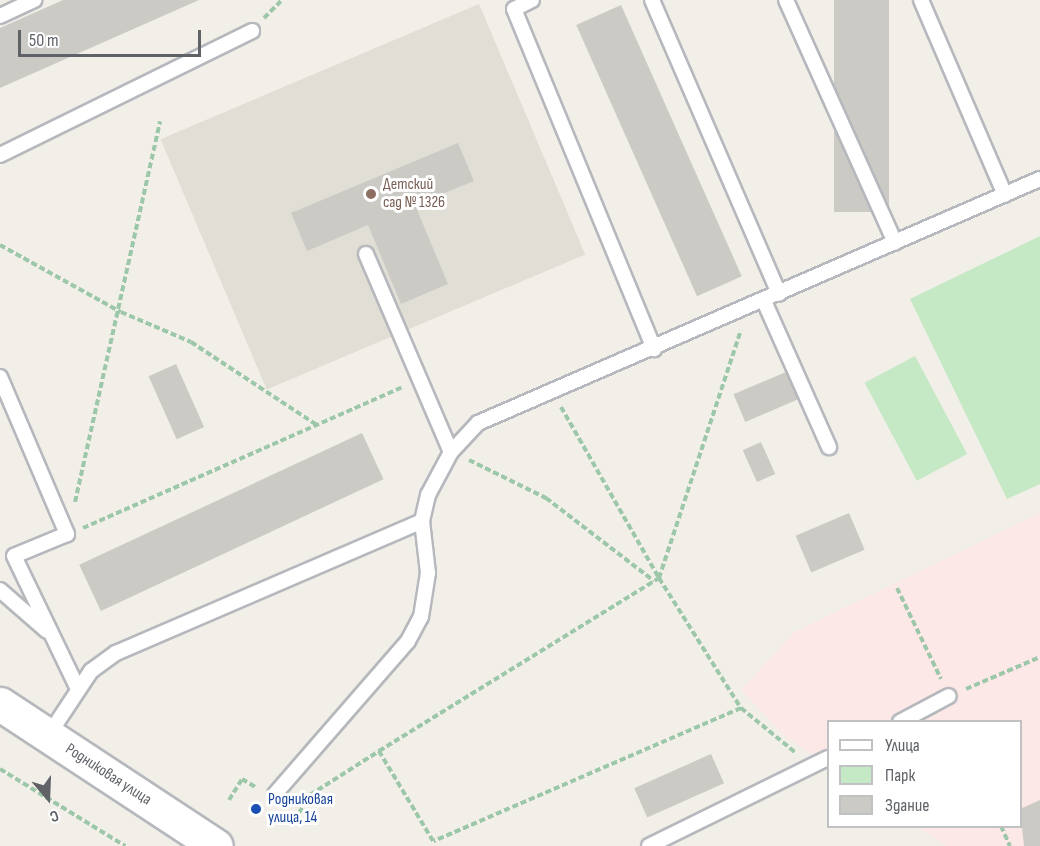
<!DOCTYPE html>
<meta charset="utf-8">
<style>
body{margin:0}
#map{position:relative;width:1040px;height:846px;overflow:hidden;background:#f1efe8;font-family:"Sofia Sans Condensed",sans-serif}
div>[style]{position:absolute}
.education>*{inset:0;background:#e1ded6;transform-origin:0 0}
.medical>*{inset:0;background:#fce8e6}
.green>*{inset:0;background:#c5e8c5;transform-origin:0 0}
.building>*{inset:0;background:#cccac5;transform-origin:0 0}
.path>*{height:4px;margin-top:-2px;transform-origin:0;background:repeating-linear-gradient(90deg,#9cc7a9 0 6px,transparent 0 9px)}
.roads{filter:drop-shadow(2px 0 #b5b8bc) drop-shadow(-2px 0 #b5b8bc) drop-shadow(0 2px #b5b8bc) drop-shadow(0 -2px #b5b8bc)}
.service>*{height:14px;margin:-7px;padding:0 7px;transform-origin:7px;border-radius:7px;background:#fff}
.secondary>*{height:33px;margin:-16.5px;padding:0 16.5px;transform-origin:16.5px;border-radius:16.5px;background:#fff}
.dots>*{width:16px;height:16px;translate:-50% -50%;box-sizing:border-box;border:3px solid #fff;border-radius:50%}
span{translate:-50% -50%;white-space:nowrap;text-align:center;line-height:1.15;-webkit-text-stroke:6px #fff;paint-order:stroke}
.education-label{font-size:16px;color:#785e54}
.left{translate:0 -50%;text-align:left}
.street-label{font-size:16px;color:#5f6368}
.transit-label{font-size:16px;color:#164399}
.legend{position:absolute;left:827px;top:720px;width:195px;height:108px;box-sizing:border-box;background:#fff;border:2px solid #bfc1c3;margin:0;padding:8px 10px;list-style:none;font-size:18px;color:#5f6368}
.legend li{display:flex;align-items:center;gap:12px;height:30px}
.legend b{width:30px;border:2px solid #bfc1c3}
.north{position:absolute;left:18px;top:768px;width:60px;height:60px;-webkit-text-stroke:4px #fff;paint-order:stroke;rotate:161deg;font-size:16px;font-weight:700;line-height:24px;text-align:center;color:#5f6368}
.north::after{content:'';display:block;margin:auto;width:21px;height:27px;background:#5f6368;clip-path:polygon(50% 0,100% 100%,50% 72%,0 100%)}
.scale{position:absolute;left:18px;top:30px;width:183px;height:27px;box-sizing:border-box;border:3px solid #5f6368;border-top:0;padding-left:8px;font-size:18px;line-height:21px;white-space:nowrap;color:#5f6368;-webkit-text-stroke:4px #fff;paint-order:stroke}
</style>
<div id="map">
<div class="education">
<i style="left:479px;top:4px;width:272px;height:346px;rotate:67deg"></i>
</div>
<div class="medical">
<i style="clip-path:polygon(1040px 513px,1040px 846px,946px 846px,918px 827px,1020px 826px,1020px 722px,828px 722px,828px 765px,786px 737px,741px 690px,794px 632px)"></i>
</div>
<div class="green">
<i style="clip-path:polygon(1040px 236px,1040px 484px,1007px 499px,910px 299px)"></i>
<i style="left:915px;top:356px;width:111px;height:57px;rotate:62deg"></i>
</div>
<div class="building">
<i style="clip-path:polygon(63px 0,199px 0,0 88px,0 28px)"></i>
<i style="left:834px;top:0;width:55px;height:212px"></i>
<i style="left:621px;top:5px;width:297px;height:49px;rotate:66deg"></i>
<i style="clip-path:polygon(458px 143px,474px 181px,415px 205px,448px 284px,401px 304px,368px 225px,307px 251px,291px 213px)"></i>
<i style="left:176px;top:364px;width:69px;height:30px;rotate:66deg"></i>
<i style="left:786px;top:372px;width:30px;height:57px;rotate:67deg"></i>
<i style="left:362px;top:433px;width:51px;height:312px;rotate:65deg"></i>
<i style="left:761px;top:442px;width:35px;height:20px;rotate:66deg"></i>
<i style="left:849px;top:513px;width:40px;height:58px;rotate:67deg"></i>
<i style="left:711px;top:754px;width:32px;height:84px;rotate:66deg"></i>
<i style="clip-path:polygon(1040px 800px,1040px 846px,1024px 846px,1020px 809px)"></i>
</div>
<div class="path">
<i style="left:264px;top:18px;width:25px;rotate:-45deg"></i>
<i style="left:0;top:245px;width:138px;rotate:29deg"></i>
<i style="left:121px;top:312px;width:76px;rotate:23.2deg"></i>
<i style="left:191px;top:342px;width:151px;rotate:33.4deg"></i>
<i style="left:561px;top:407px;width:197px;rotate:60.2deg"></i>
<i style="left:659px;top:578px;width:261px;rotate:-71.7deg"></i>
<i style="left:469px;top:460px;width:86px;rotate:26.3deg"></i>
<i style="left:546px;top:498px;width:136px;rotate:37.5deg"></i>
<i style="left:75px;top:502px;width:390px;rotate:-77.4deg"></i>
<i style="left:83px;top:528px;width:350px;rotate:-23.8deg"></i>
<i style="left:897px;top:588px;width:101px;rotate:64.2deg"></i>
<i style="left:966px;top:689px;width:81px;rotate:-23.4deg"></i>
<i style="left:741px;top:708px;width:71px;rotate:39.3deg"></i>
<i style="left:0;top:769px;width:147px;rotate:31.6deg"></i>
<i style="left:229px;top:800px;width:25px;rotate:-58deg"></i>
<i style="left:242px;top:779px;width:17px;rotate:31deg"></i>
<i style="left:299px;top:813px;width:21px;rotate:-59deg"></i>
<i style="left:310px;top:795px;width:82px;rotate:-32.5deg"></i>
<i style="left:379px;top:751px;width:329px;rotate:-31.7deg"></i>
<i style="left:659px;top:578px;width:154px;rotate:57.8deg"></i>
<i style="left:741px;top:708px;width:335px;rotate:156.6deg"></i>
<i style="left:433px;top:841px;width:105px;rotate:-121deg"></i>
<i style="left:1001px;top:826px;width:22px;rotate:66deg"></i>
</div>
<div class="roads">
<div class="service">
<i style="left:532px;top:0;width:20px;rotate:153deg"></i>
<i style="left:514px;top:9px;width:368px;rotate:67.6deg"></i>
<i style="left:652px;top:0;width:320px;rotate:66.6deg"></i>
<i style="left:786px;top:0;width:266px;rotate:65.8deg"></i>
<i style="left:921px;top:0;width:212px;rotate:66.7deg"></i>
<i style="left:0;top:16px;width:38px;rotate:-25deg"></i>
<i style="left:0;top:155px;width:281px;rotate:-26.2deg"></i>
<i style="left:366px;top:254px;width:215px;rotate:66.8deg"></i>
<i style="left:764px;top:301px;width:160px;rotate:66deg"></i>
<i style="left:0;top:377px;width:171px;rotate:66.9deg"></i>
<i style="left:67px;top:534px;width:57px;rotate:157.5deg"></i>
<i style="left:14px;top:556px;width:148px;rotate:64.3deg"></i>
<i style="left:0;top:590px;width:62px;rotate:41.1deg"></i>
<i style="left:900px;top:722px;width:55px;rotate:-28deg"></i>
<i style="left:48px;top:736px;width:78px;rotate:-56.5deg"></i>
<i style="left:91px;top:671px;width:31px;rotate:-36deg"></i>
<i style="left:116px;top:653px;width:333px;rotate:-23.3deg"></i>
<i style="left:275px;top:794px;width:203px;rotate:-49deg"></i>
<i style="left:408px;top:641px;width:27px;rotate:-62deg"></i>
<i style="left:421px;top:617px;width:45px;rotate:-81deg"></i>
<i style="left:428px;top:573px;width:52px;rotate:-96.6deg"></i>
<i style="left:422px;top:521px;width:27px;rotate:-77deg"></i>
<i style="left:428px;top:495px;width:49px;rotate:-61.9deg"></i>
<i style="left:451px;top:452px;width:40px;rotate:-47deg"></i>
<i style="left:478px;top:423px;width:613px;rotate:-23.47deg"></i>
<i style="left:649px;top:846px;width:199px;rotate:-26.2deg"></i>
</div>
<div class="secondary">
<i style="left:0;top:704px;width:258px;rotate:33.3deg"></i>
</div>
</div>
<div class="dots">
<i style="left:371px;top:194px;background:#8d6e63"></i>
<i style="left:256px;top:809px;background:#1a4fb4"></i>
</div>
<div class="education-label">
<span class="left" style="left:383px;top:194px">Детский<br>сад № 1326</span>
</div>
<div class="street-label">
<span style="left:108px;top:775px;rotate:33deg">Родниковая улица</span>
</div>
<div class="transit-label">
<span class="left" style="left:268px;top:809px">Родниковая<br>улица, 14</span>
</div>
<ul class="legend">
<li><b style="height:8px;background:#fff"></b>Улица</li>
<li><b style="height:16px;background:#c5e8c5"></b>Парк</li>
<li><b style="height:16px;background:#cccac5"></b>Здание</li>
</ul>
<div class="north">С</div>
<div class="scale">50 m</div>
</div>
